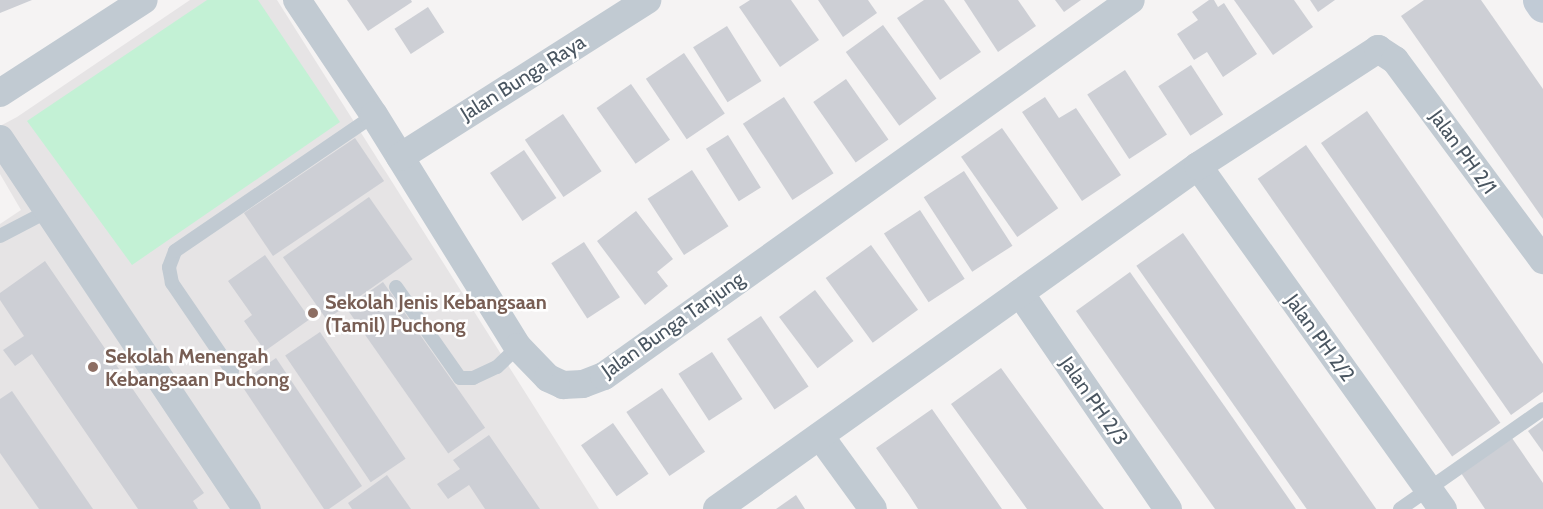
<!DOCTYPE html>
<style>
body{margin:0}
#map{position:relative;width:1543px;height:509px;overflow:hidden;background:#f5f3f3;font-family:Cabin,sans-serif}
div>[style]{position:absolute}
.education>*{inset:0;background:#e6e4e5}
.green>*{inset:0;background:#c3f1d5}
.building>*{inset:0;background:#cdcfd5;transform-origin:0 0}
.lane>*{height:14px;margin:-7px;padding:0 7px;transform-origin:7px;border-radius:7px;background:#c1cad2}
.street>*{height:28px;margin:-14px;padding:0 14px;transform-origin:14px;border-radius:14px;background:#c1cad2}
.secondary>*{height:33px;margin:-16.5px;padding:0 16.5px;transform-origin:16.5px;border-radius:16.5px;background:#c1cbd6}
.dots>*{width:16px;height:16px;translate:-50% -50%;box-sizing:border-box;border:3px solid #fff;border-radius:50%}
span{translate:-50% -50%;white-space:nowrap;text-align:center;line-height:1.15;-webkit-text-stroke:5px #fff;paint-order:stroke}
.street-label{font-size:20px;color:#4a5661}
.education-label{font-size:20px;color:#785e54;font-weight:700}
.left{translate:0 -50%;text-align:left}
</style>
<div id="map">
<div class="education">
<i style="clip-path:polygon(190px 0,277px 0,599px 509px,0 509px,0 224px,21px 210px,0 174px,0 126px,17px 117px)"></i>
</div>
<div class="green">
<i style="clip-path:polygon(207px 0,258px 0,340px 122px,132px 265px,27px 121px)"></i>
</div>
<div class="building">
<i style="clip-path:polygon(0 0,32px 0,0 13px)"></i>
<i style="clip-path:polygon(347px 0,411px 0,412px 2px,368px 31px)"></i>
<i style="clip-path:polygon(750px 0,791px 0,819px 40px,780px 67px,739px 7px)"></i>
<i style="clip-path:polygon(818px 0,868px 0,877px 13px,843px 37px)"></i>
<i style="clip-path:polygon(924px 0,944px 0,981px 52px,940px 80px,897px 18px)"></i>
<i style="clip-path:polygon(964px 0,1018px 0,1036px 26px,998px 52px)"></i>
<i style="clip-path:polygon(1055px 0,1081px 0,1064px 12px)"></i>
<i style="clip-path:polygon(1209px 0,1214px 0,1218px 7px,1224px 3px,1257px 54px,1223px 77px,1207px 52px,1194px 60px,1177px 34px,1198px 20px,1192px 12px)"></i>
<i style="clip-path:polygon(1234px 0,1294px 0,1313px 27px,1273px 55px)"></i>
<i style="clip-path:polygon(1310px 0,1335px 0,1318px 12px)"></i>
<i style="clip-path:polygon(1424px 0,1481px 0,1543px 89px,1543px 219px,1401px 16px)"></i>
<i style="left:428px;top:7px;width:30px;height:40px;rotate:57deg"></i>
<i style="left:883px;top:25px;width:91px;height:46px;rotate:54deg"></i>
<i style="left:727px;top:26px;width:65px;height:40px;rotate:58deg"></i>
<i style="left:684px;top:53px;width:73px;height:46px;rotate:56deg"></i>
<i style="left:1191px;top:65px;width:59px;height:39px;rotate:57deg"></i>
<i style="left:1125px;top:70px;width:77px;height:45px;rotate:57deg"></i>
<i style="left:846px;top:79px;width:74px;height:40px;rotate:55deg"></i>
<i style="left:631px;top:84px;width:68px;height:42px;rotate:55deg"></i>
<i style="left:784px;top:97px;width:91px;height:49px;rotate:57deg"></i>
<i style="clip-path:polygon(1045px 97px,1059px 118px,1076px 108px,1121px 175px,1082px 201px,1022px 112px)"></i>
<i style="clip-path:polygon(1367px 111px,1543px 364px,1543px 392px,1511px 415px,1321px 143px)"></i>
<i style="left:563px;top:114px;width:69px;height:46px;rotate:56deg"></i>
<i style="left:1002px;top:128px;width:98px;height:50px;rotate:55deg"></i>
<i style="left:728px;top:135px;width:62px;height:26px;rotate:58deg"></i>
<i style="left:355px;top:138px;width:52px;height:134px;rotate:56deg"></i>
<i style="left:1306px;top:145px;width:339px;height:59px;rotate:55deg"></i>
<i style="left:524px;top:150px;width:58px;height:41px;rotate:56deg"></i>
<i style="left:692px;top:170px;width:67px;height:53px;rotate:57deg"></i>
<i style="left:964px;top:171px;width:89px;height:48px;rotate:57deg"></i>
<i style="left:369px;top:197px;width:76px;height:105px;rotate:55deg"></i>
<i style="left:920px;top:210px;width:82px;height:43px;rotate:57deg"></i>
<i style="clip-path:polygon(636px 211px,673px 259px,657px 272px,668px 286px,645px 305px,597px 241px)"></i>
<i style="left:1183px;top:233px;width:337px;height:57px;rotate:55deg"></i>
<i style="left:584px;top:242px;width:66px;height:39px;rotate:57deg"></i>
<i style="left:871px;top:245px;width:80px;height:56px;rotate:54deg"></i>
<i style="clip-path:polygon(265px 255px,310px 319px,265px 351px,244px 321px,252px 315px,228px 281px)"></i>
<i style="clip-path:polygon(45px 261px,204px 493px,193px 501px,198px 509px,138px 509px,32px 354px,15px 366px,3px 350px,24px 336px,0 300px,0 293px)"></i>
<i style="clip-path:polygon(1130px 272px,1228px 411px,1296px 509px,1215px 509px,1140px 403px,1076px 311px)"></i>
<i style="left:383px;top:282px;width:178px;height:45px;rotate:55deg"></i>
<i style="left:815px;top:290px;width:64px;height:45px;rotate:53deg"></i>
<i style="left:761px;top:316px;width:85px;height:41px;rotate:56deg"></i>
<i style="left:320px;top:332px;width:153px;height:42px;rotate:56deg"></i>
<i style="left:712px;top:352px;width:56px;height:40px;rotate:57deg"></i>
<i style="clip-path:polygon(276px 358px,362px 486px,329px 509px,324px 509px,240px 383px)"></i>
<i style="clip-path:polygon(1001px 368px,1099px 503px,1104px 509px,1027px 509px,951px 404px)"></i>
<i style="left:662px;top:388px;width:77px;height:43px;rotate:56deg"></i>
<i style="clip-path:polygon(12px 391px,93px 509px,39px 509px,0 453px,0 399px)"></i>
<i style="clip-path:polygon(932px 409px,1002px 509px,918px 509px,909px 495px,876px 448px)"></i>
<i style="clip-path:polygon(1543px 420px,1543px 452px,1528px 431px)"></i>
<i style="left:613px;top:423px;width:62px;height:39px;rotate:55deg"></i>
<i style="clip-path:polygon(489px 435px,540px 509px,485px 509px,469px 485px,448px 499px,437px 484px,460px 469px,453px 460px)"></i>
<i style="clip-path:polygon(1512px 438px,1543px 483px,1543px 509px,1485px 509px,1461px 473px)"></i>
<i style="clip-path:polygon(387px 475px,411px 509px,352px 509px,348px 503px)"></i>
<i style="clip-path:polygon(796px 495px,805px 509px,776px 509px)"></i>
</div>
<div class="lane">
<i style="left:0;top:236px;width:54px;rotate:-27.5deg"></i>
<i style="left:396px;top:287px;width:111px;rotate:54.9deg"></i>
<i style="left:460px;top:378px;width:13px"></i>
<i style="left:473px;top:378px;width:26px;rotate:-25deg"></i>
<i style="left:497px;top:367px;width:29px;rotate:-44deg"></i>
<i style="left:232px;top:371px;width:107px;rotate:-124.3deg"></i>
<i style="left:172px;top:283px;width:16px;rotate:-101deg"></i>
<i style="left:169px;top:267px;width:17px;rotate:-69deg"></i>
<i style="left:175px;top:251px;width:241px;rotate:-34.3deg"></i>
<i style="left:1400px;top:509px;width:174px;rotate:-35deg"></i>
</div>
<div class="street">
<i style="left:297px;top:0;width:138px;rotate:56.2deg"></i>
<i style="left:374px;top:115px;width:273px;rotate:58.2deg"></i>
<i style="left:518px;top:347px;width:43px;rotate:45.9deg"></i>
<i style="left:548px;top:378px;width:17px;rotate:25deg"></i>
<i style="left:563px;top:385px;width:20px;rotate:-3deg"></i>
<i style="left:583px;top:384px;width:22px;rotate:-21deg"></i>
<i style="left:604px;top:376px;width:647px;rotate:-35.51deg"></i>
<i style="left:0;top:93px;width:171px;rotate:-32.9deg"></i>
<i style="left:0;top:139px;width:445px;rotate:56.3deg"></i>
<i style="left:400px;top:157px;width:293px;rotate:-32.4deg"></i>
<i style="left:1198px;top:166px;width:422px;rotate:54.5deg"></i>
<i style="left:1020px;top:293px;width:262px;rotate:55.6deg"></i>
<i style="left:820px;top:436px;width:90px;rotate:54deg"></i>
<i style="left:717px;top:509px;width:591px;rotate:-35.49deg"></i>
<i style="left:1198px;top:166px;width:215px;rotate:-33deg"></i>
<i style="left:1378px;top:49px;width:20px;rotate:33deg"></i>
<i style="left:1395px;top:60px;width:249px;rotate:53.5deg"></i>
</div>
<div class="secondary">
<i style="left:1539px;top:0;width:7px;rotate:56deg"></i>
</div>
<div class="dots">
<i style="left:313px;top:313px;background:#8d6e63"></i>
<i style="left:93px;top:367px;background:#8d6e63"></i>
</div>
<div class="street-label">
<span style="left:523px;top:78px;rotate:-32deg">Jalan Bunga Raya</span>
<span style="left:1463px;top:152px;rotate:54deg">Jalan PH 2/1</span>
<span style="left:673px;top:325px;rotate:-35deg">Jalan Bunga Tanjung</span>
<span style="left:1320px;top:338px;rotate:54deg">Jalan PH 2/2</span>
<span style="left:1094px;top:401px;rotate:55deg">Jalan PH 2/3</span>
</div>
<div class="education-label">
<span class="left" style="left:325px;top:314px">Sekolah Jenis Kebangsaan<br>(Tamil) Puchong</span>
<span class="left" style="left:105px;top:368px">Sekolah Menengah<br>Kebangsaan Puchong</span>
</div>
</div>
